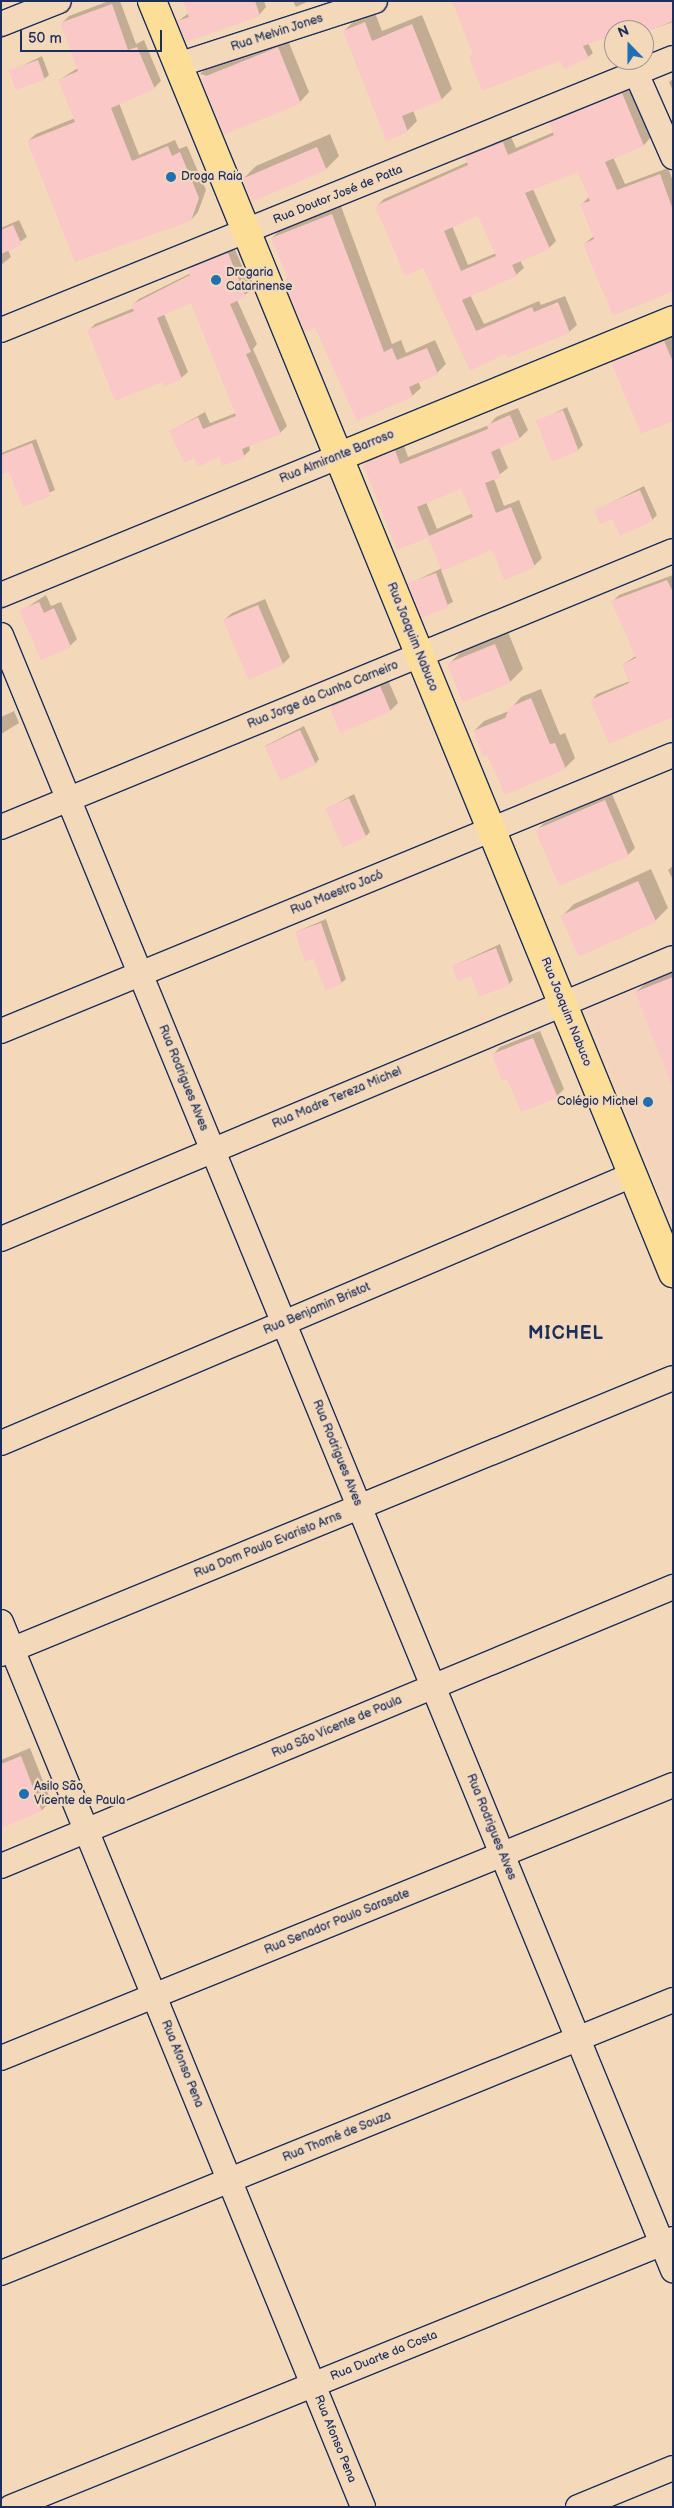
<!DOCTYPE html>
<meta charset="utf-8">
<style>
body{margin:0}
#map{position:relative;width:674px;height:2508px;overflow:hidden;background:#f3d9ba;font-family:"Balsamiq Sans",sans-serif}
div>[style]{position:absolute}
.built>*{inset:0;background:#f5d4be}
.shadow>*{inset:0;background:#0003}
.building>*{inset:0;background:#fac9c7;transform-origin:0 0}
.roads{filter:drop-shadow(1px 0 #1b2f5e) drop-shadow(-1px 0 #1b2f5e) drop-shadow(0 1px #1b2f5e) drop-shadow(0 -1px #1b2f5e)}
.minor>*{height:24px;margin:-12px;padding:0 12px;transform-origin:12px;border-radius:12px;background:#f3d9ba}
.major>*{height:28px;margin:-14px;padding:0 14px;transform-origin:14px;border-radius:14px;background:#fcde96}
.dots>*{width:14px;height:14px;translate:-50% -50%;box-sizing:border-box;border:2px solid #f3d9ba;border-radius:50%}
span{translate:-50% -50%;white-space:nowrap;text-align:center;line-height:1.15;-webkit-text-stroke:4.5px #f3d9ba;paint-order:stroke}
.street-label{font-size:12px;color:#1b2f5e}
.poi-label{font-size:12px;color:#1b2f5e}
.left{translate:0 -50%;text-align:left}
.right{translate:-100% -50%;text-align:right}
.district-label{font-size:18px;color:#1b2f5e;font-weight:700;letter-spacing:1px}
.frame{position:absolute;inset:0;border:2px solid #1b2f5e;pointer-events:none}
.north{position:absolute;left:604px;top:20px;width:50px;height:50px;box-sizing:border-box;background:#f3d9ba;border:1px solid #9d9595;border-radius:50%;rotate:338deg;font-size:14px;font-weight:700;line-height:20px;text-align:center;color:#1b2f5e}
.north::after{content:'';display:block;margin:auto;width:18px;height:22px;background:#1f6fb2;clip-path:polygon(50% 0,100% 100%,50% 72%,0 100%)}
.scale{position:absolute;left:20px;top:30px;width:142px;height:22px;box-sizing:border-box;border:2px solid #1b2f5e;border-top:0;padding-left:6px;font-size:15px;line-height:18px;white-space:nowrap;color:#1b2f5e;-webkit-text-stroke:4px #f3d9ba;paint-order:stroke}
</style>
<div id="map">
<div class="built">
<i style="clip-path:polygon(673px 968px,673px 1225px,583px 1004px)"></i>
</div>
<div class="shadow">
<i style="clip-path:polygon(109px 1px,120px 1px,136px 44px,144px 40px,161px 81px,154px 88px,119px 103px,139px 155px,175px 140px,179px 149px,187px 146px,206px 190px,198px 212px,191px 220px,28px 141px,36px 134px,75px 118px,59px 80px,78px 68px,62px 23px,69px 16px)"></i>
<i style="clip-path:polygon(184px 1px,264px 1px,266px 7px,259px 15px,178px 21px,189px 13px)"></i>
<i style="clip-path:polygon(293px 1px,309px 1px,296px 7px)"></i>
<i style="clip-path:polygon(673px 1px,673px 22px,644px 32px,614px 30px,614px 34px,588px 43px,593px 53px,588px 57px,470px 57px,474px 54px)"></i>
<i style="clip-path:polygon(375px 13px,382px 31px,422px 15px,452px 89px,442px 99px,413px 110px,417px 121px,407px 131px,344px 31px,354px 21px)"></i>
<i style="clip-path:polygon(287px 38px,309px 92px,300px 102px,200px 74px,210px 65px)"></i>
<i style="clip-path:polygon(42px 56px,49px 75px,44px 79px,11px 71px)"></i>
<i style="clip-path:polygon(673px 79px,673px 91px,669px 82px)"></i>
<i style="clip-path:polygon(evenodd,630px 87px,651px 137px,644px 145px,613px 157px,625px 184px,668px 168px,673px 181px,673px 290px,584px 244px,594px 236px,581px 205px,589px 197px,578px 171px,533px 189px,556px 241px,549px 248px,520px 260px,524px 268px,516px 275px,470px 295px,484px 324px,539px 301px,541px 305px,565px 296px,577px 325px,569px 332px,506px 353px,471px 369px,424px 266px,377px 206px,384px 199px,468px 162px,466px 157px,474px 150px,510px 135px,516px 148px,554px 132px,550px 123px,557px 116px,630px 87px,479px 215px,496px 253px,468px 265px,452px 226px,479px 215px)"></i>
<i style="clip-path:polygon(330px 134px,339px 156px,326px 169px,243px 179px,256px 166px)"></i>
<i style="clip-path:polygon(341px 206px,392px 344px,401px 340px,406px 353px,435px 340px,446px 364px,437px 373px,418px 381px,421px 388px,412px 396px,316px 326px,285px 281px,289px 277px,272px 238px,281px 229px)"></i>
<i style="clip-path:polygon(19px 220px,27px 237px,8px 250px,11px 257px,1px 265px,1px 228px)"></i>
<i style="clip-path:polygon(234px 247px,252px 290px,237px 300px,257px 344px,253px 349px,287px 426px,280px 433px,249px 445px,250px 450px,244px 456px,194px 456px,171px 431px,205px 412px,210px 423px,236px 413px,191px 302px,164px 314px,188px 372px,181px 378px,163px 381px,89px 330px,95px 324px,134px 308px,132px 305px,139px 299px,191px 273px,189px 270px,196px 263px)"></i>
<i style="clip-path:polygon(673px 330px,673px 420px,613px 362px,626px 349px)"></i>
<i style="clip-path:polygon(567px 407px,583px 445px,578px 450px,537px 422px)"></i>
<i style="clip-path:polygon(evenodd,518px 408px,528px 430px,520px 438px,499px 447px,508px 468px,494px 479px,504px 506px,519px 500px,542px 558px,534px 566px,492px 548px,441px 570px,453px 602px,423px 617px,409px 584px,442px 568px,429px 536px,365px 464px,373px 456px,403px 443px,408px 457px,489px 425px,496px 417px,518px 408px,462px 487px,473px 513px,437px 529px,426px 502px,462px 487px)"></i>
<i style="clip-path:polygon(36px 439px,55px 490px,24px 505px,10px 470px,1px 468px,1px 453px)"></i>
<i style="clip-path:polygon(644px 486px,657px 515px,652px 520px,620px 534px,613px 517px,595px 511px)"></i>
<i style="clip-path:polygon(673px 575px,673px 716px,592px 700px,597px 694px,630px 681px,623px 664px,636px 656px,613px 601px,619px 595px)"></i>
<i style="clip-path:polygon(46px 595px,51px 606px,61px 602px,77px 639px,70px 646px,21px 611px)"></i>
<i style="clip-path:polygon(265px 599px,290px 657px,283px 664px,224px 620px,232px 613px)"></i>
<i style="clip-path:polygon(508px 632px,523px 669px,510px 682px,449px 664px,462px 651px)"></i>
<i style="clip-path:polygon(388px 680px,398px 703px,390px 711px,331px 707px,338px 700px)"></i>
<i style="clip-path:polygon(541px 689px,560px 735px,565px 733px,575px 758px,565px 768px,488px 753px,474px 731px,484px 721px,509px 711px,521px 697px)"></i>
<i style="clip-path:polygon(14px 711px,19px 723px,1px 734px,1px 717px)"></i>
<i style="clip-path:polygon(304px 726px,319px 759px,315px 764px,265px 746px)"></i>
<i style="clip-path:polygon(354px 794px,370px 832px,366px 836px,327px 809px)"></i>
<i style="clip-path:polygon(612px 794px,635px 848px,628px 855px,537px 830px,544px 823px)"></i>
<i style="clip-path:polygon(673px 866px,673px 880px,668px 870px)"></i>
<i style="clip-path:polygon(651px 869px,668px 908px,655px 921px,561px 917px,574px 904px)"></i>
<i style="clip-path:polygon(326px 919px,346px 979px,341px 983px,296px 932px)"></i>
<i style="clip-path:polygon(500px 944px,513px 980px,509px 984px,453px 966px)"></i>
<i style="clip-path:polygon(673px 972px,673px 1066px,636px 992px,646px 983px)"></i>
<i style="clip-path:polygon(540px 1031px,564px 1089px,557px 1096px,508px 1077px,493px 1055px,500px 1047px)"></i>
<i style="clip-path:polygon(30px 1748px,51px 1801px,42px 1810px,1px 1827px,1px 1760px)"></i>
</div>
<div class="building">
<i style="clip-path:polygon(183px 1px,255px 1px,260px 16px,186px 42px,177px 21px,189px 17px)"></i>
<i style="clip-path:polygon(452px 1px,673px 1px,673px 21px,651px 30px,614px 30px,614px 35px,583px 46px,589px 58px,564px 69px,560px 61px,482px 91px,469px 57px,473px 55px)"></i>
<i style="clip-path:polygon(112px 4px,128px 50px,137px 47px,155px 89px,111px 108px,132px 161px,168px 146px,172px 156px,180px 152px,199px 198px,191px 221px,75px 262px,27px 141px,75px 122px,58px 80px,78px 71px,60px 23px)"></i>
<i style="clip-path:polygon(365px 22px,372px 41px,412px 24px,442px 100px,402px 116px,408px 132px,386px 141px,343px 31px)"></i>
<i style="left:278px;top:47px;width:61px;height:83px;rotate:68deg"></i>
<i style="left:38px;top:60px;width:21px;height:31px;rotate:71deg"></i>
<i style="clip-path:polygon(evenodd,622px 93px,644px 146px,605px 162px,617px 190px,660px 174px,673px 210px,673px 291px,613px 316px,583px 244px,594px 239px,580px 204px,590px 201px,578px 172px,525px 193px,550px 249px,512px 265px,517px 276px,462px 300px,476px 331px,532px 307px,534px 312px,558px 302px,570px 333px,507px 358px,505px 354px,470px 371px,423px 268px,405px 276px,375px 206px,468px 165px,465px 157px,503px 142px,508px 155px,554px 135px,549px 123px,622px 93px,478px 216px,496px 256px,461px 271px,444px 231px,478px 216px)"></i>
<i style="left:317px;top:147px;width:25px;height:81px;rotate:67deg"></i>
<i style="clip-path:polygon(332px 214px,384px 352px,392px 348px,397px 360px,427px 348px,438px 374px,409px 387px,413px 397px,357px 421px,315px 328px,305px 332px,284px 280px,288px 279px,271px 238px)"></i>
<i style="clip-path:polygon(13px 225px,22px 245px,1px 254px,1px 230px)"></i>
<i style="clip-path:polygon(228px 253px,246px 297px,230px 304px,251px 352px,246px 354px,281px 434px,242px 449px,245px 458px,222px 466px,219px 457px,198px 467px,194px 458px,184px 463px,169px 431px,198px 417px,203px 429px,236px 416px,191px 303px,157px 318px,182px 379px,164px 387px,162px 382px,115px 401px,87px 330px,134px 311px,131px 305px,190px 275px,188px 269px)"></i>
<i style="clip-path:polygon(664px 341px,673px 362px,673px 421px,641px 434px,611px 362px)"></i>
<i style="left:563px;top:410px;width:44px;height:29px;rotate:69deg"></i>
<i style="clip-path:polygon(evenodd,510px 415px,520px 439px,491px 452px,501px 477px,485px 483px,496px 513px,511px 507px,535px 567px,504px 580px,492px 550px,442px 571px,428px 538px,397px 550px,363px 464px,395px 450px,400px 464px,488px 429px,487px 425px,510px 415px,461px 489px,473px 517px,429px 536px,417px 507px,461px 489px)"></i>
<i style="clip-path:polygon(32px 443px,51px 496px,23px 507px,9px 472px,1px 475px,1px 455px)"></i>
<i style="clip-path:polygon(640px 490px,653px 521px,620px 536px,612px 519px,600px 524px,594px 510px)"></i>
<i style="left:436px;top:573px;width:37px;height:30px;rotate:70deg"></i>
<i style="clip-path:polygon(667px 580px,673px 592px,673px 717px,609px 744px,590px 700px,629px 683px,622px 664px,636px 658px,611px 601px)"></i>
<i style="clip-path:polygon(39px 602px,44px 613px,54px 608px,71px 647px,41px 660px,19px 610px)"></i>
<i style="left:258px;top:605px;width:65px;height:38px;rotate:67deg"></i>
<i style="left:495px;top:644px;width:42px;height:52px;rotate:68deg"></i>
<i style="left:380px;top:686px;width:28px;height:55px;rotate:67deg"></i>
<i style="clip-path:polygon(531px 698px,550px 744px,555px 743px,566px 769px,505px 795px,487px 755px,483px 756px,473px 731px,505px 718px,510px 707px)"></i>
<i style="left:300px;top:730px;width:38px;height:39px;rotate:65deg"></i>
<i style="left:349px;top:798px;width:43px;height:26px;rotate:66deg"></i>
<i style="left:605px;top:800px;width:61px;height:76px;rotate:67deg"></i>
<i style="left:638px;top:881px;width:45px;height:85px;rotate:66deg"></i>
<i style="clip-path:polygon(321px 923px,342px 984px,325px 990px,313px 958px,305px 962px,295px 932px)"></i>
<i style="clip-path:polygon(496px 948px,510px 985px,479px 997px,471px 976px,458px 982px,452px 966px)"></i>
<i style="clip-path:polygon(673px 977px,673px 1086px,672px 1086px,635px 992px)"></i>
<i style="clip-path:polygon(533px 1038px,558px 1098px,521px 1112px,507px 1079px,502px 1081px,492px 1054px)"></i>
<i style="clip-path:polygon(21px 1756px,42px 1811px,1px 1828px,1px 1764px)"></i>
</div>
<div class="roads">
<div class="minor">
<i style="left:1px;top:24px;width:62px;rotate:-21.6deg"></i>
<i style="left:178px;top:65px;width:207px;rotate:-18deg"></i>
<i style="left:636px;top:73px;width:92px;rotate:66.2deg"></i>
<i style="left:1px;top:330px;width:725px;rotate:-22.04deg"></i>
<i style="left:1px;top:595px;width:364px;rotate:-22.3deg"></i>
<i style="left:1px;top:635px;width:1768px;rotate:67.66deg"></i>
<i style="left:1px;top:827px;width:726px;rotate:-22.33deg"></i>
<i style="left:1px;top:1031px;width:726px;rotate:-22.33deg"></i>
<i style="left:1px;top:1239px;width:728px;rotate:-22.69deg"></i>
<i style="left:1px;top:1443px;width:686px;rotate:-23.01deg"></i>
<i style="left:1px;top:1622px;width:956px;rotate:67.75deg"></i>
<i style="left:1px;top:1654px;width:726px;rotate:-22.33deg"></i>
<i style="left:1px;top:1866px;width:728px;rotate:-22.55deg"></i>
<i style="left:1px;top:2058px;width:725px;rotate:-22.11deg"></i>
<i style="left:1px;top:2273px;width:725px;rotate:-22.11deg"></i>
<i style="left:11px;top:2507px;width:714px;rotate:-22.04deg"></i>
<i style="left:578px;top:2507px;width:103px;rotate:-22.3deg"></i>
</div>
<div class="major">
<i style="left:152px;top:1px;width:1375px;rotate:67.73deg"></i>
<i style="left:338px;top:457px;width:362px;rotate:-22.2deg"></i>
</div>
</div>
<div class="dots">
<i style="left:171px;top:177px;background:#1f6fb2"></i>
<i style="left:216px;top:280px;background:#1f6fb2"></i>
<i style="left:648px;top:1102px;background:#1f6fb2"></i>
<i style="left:24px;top:1794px;background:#1f6fb2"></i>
</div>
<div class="street-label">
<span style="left:277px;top:33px;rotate:-18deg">Rua Melvin Jones</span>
<span style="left:338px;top:195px;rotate:-22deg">Rua Doutor José de Patta</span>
<span style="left:337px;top:457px;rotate:-22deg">Rua Almirante Barroso</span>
<span style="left:412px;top:637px;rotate:68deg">Rua Joaquim Nabuco</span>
<span style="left:323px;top:695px;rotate:-22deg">Rua Jorge da Cunha Carneiro</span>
<span style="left:337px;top:893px;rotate:-22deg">Rua Maestro Jacó</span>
<span style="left:566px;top:1012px;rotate:68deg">Rua Joaquim Nabuco</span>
<span style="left:183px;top:1078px;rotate:68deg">Rua Rodrigues Alves</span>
<span style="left:337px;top:1098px;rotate:-23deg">Rua Madre Tereza Michel</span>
<span style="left:317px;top:1309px;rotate:-23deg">Rua Benjamin Bristot</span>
<span style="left:337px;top:1453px;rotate:68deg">Rua Rodrigues Alves</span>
<span style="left:268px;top:1545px;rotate:-22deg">Rua Dom Paulo Evaristo Arns</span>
<span style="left:337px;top:1727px;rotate:-23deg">Rua São Vicente de Paula</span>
<span style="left:491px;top:1827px;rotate:68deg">Rua Rodrigues Alves</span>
<span style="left:337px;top:1922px;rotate:-22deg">Rua Senador Paulo Sarasate</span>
<span style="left:182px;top:2064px;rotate:68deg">Rua Afonso Pena</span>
<span style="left:337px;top:2137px;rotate:-22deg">Rua Thomé de Souza</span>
<span style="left:384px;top:2356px;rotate:-22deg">Rua Duarte da Costa</span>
<span style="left:335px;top:2439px;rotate:68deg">Rua Afonso Pena</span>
</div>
<div class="poi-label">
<span class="left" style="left:181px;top:177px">Droga Raia</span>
<span class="left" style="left:226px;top:280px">Drogaria<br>Catarinense</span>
<span class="right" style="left:638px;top:1102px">Colégio Michel</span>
<span class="left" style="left:34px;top:1794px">Asilo São<br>Vicente de Paula</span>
</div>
<div class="district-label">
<span style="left:566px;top:1334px">MICHEL</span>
</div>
<div class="frame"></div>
<div class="north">N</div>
<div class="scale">50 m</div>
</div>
